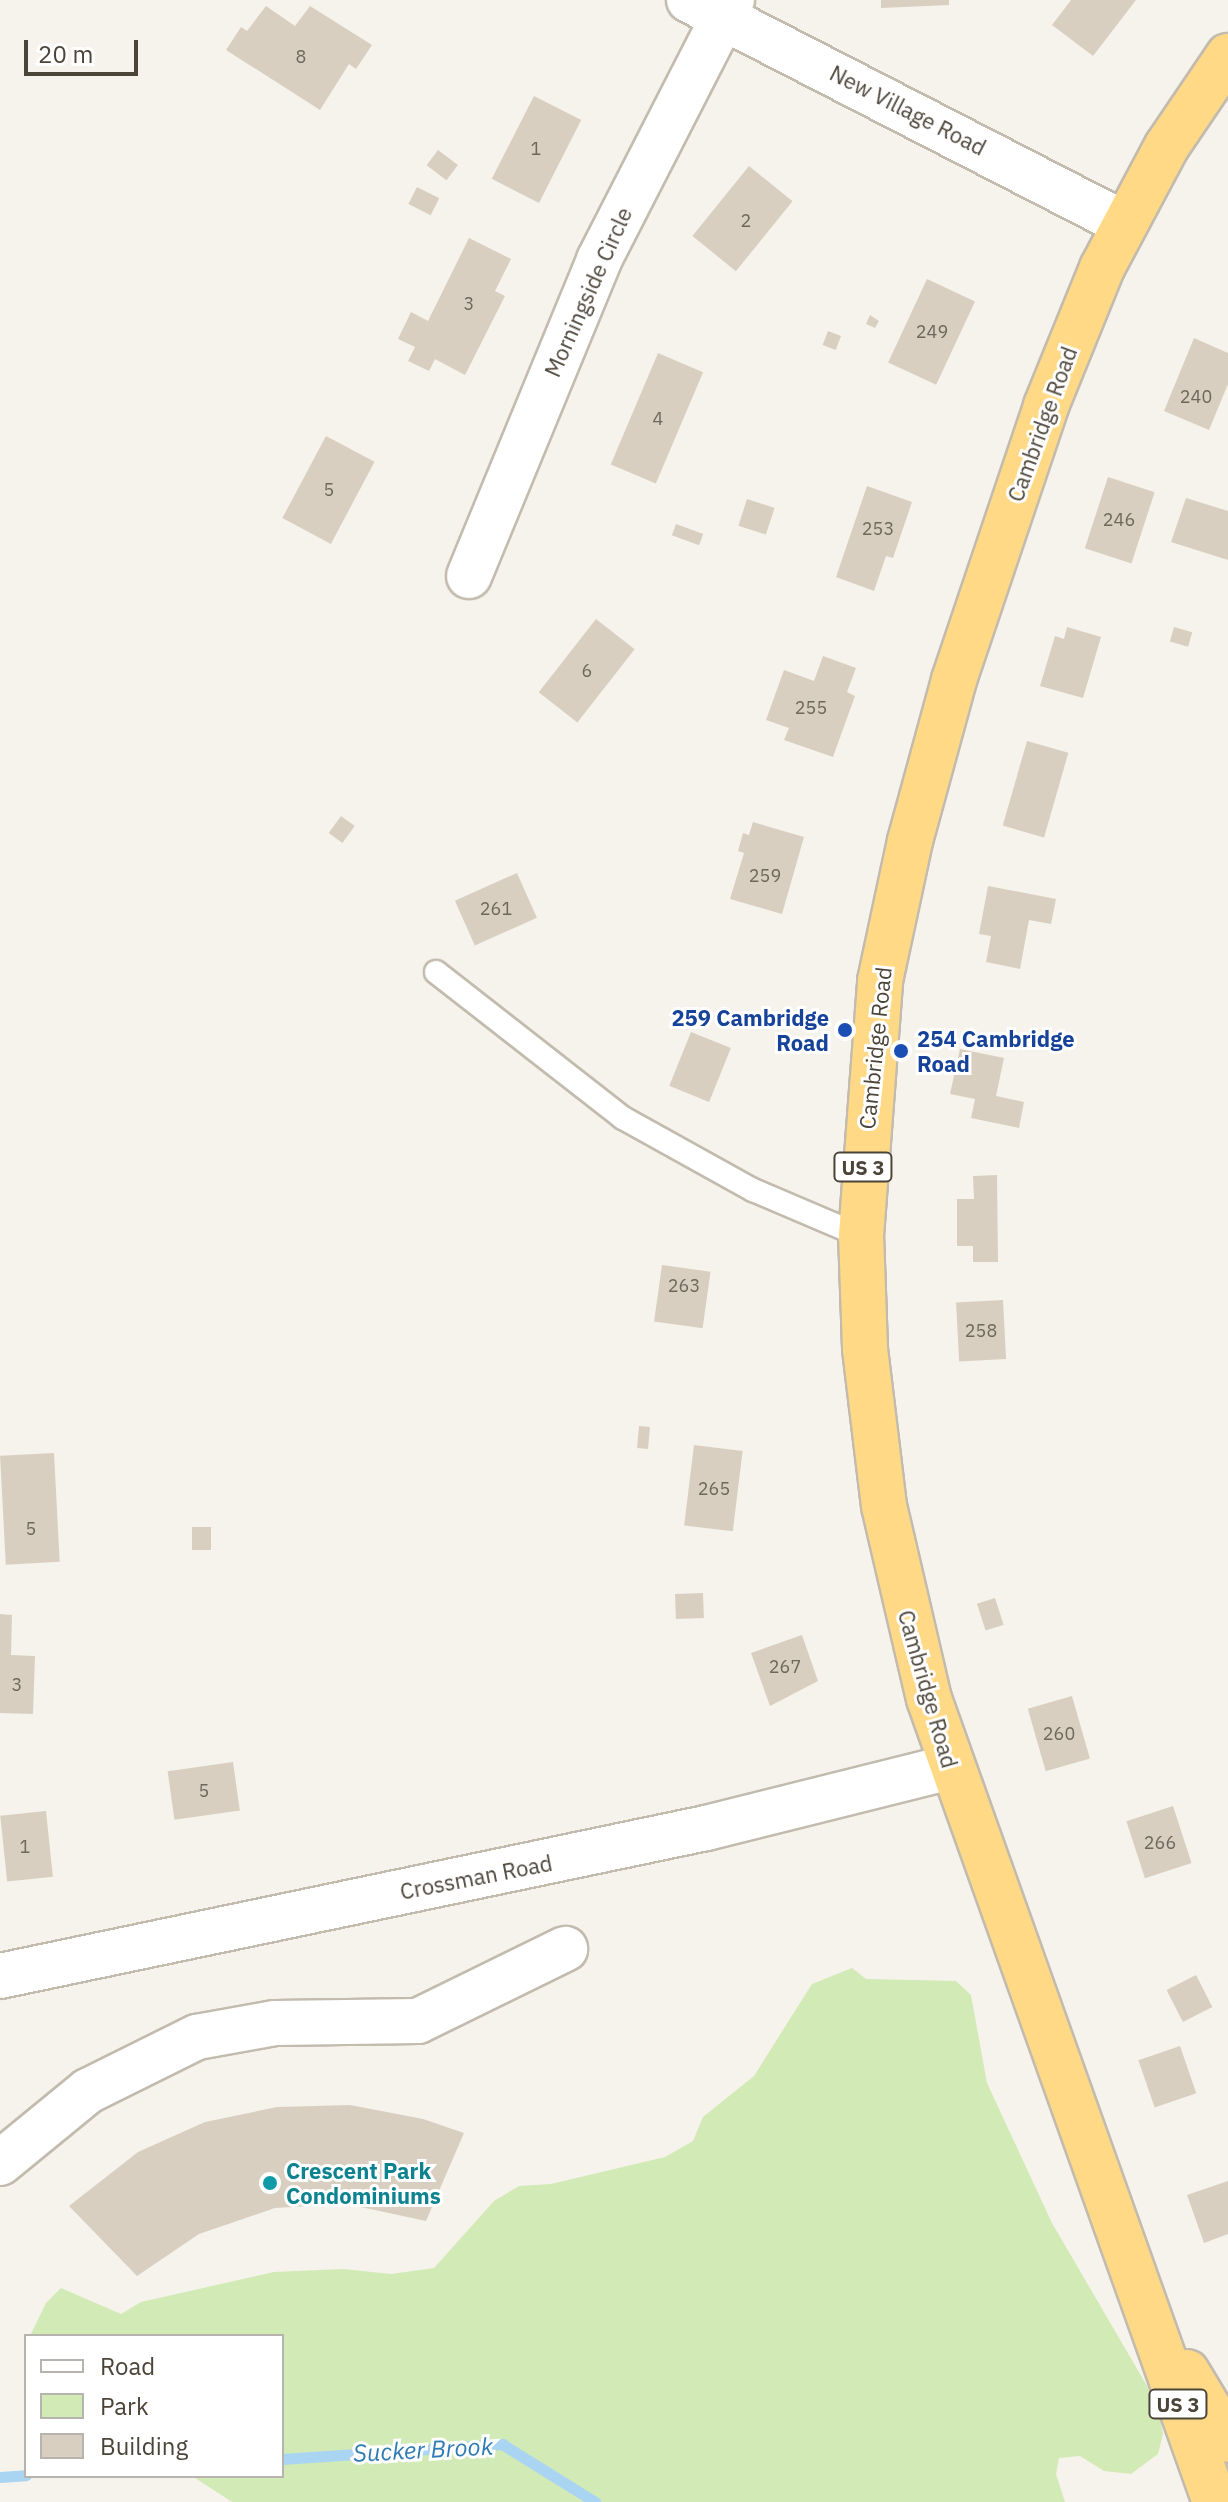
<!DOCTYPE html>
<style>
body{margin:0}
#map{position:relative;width:1228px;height:2502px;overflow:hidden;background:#f6f3ec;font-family:"IBM Plex Sans",sans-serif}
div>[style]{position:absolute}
.green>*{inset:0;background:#d2eab5}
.stream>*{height:11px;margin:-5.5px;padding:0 5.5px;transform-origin:5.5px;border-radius:5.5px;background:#a9d4f2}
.building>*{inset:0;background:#d8cfc1;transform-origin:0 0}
.roads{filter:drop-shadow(2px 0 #c2bbae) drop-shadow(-2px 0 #c2bbae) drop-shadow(0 2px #c2bbae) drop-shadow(0 -2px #c2bbae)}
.service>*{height:22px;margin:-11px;padding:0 11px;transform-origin:11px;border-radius:11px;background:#fff}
.minor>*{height:44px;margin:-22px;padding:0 22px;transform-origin:22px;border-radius:22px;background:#fff}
.trunk>*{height:44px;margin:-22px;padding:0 22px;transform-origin:22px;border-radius:22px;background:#ffd985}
.dots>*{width:22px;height:22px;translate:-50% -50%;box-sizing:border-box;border:4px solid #fff;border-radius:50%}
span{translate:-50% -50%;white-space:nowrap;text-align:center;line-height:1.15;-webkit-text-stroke:6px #fff;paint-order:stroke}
.number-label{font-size:18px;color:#6e675b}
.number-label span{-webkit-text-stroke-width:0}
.shield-label span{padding:2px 6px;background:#fff;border:2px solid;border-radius:6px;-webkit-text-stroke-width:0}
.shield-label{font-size:20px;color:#4b4439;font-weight:700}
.street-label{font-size:22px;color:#4b4439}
.transit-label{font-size:22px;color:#164399;font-weight:700}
.right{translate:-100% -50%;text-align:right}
.left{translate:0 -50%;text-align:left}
.culture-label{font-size:22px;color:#0d838f;font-weight:700}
.water-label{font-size:24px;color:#2e7ab2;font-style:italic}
.legend{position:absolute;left:24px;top:2334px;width:260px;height:144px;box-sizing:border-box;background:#fff;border:2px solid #b7b4b0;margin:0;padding:10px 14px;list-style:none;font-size:24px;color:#4b4439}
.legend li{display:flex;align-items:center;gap:16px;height:40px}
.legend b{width:40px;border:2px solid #b7b4b0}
.scale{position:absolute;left:24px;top:40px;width:114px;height:36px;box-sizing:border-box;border:4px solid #4b4439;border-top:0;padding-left:10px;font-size:24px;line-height:28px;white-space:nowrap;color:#4b4439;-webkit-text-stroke:6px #fff;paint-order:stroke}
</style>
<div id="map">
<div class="green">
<i style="clip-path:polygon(852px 1968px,866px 1979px,956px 1981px,971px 1995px,987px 2083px,1052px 2223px,1157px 2403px,1163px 2434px,1158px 2454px,1131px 2474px,1104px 2471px,1080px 2456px,1059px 2458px,1056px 2474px,1065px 2502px,232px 2502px,192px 2476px,282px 2476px,282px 2336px,30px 2336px,46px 2303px,61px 2288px,121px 2314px,141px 2302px,274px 2272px,343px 2269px,391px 2274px,434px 2268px,494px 2201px,519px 2186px,551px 2184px,665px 2157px,693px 2141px,703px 2117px,754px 2076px,812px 1984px)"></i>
</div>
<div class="stream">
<i style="left:282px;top:2459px;width:221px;rotate:-3.9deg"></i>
<i style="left:502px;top:2444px;width:110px;rotate:31.9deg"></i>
<i style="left:0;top:2477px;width:26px;rotate:-4deg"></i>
</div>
<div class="building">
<i style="clip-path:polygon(881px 0,949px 0,949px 5px,881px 8px)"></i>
<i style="clip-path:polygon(1071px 0,1136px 0,1093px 56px,1052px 25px)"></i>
<i style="clip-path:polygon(266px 6px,295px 26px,310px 6px,372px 45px,356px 69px,349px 64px,320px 110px,226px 50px,241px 27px,247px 31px)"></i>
<i style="left:534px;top:96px;width:53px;height:93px;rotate:27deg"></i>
<i style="left:438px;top:150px;width:25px;height:19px;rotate:37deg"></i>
<i style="left:749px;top:166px;width:56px;height:90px;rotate:39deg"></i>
<i style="left:417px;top:187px;width:25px;height:19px;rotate:27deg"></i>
<i style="clip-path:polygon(469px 238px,511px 259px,495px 291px,505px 296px,465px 375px,435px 359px,429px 371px,408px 361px,415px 347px,398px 339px,411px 312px,428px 321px)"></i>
<i style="left:927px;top:279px;width:53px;height:92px;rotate:25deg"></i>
<i style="clip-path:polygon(870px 315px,879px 321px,875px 328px,866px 324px)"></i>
<i style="left:828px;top:331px;width:14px;height:15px;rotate:21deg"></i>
<i style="clip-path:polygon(1194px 338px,1228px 353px,1228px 384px,1209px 430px,1164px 411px)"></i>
<i style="left:658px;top:353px;width:49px;height:121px;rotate:23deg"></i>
<i style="left:326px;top:436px;width:55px;height:93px;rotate:28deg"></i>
<i style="left:1108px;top:477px;width:49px;height:75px;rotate:18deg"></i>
<i style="clip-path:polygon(867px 486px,912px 502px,893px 558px,886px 556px,874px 591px,836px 577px)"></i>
<i style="clip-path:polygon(1186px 498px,1228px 511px,1228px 560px,1171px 542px)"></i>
<i style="left:747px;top:499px;width:29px;height:28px;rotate:18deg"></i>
<i style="left:676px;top:524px;width:29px;height:12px;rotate:20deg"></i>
<i style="left:596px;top:619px;width:49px;height:93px;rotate:38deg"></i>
<i style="clip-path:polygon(1067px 627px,1101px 637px,1083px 698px,1040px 686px,1055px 636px,1064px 639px)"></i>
<i style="left:1174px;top:627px;width:19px;height:15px;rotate:16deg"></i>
<i style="clip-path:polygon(823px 656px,856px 668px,847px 692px,855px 696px,833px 757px,784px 740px,789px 728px,766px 720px,784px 670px,814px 681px)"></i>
<i style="left:1027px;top:741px;width:43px;height:88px;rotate:16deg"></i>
<i style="left:341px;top:816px;width:17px;height:21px;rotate:36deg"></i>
<i style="clip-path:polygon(753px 822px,804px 837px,782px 914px,730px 899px,744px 853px,738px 851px,743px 833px,749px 835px)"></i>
<i style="left:517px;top:873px;width:49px;height:68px;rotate:66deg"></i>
<i style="clip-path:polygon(988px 886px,1056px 899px,1051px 924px,1029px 920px,1020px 969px,986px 962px,991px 936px,979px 934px)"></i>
<i style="left:691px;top:1032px;width:43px;height:58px;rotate:22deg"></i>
<i style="clip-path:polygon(960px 1049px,1004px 1058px,996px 1096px,1024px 1102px,1019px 1128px,971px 1118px,975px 1099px,950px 1094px)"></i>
<i style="clip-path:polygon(997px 1175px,998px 1262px,973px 1262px,973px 1246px,957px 1246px,957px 1199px,974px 1199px,973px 1176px)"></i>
<i style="left:662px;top:1265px;width:49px;height:57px;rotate:8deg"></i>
<i style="left:1003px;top:1300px;width:59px;height:47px;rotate:87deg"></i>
<i style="left:639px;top:1426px;width:11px;height:22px;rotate:5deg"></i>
<i style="left:694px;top:1445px;width:49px;height:81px;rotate:7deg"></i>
<i style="left:54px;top:1453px;width:109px;height:54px;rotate:87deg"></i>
<i style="left:192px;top:1527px;width:19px;height:23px"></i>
<i style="left:703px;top:1593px;width:25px;height:28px;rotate:88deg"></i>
<i style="left:995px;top:1598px;width:28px;height:19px;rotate:72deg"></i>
<i style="clip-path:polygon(0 1614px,12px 1615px,11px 1655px,35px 1656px,33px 1714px,0 1713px)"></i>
<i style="clip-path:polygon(802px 1635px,818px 1681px,770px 1706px,751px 1653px)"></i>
<i style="left:1072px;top:1696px;width:65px;height:46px;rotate:74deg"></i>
<i style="left:233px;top:1762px;width:49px;height:66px;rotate:82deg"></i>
<i style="left:1173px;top:1806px;width:60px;height:49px;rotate:72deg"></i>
<i style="left:46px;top:1811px;width:66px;height:46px;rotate:84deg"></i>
<i style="left:1196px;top:1975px;width:36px;height:33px;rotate:63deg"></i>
<i style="left:1180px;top:2046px;width:50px;height:44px;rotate:71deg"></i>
<i style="clip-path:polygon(350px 2105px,423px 2119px,464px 2133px,426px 2221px,347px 2204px,275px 2208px,199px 2234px,137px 2276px,69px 2206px,138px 2152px,205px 2122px,277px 2107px)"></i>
<i style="clip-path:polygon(1228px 2181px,1228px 2234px,1204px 2243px,1187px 2195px)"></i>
</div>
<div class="roads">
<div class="service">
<i style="left:436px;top:972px;width:237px;rotate:38deg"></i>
<i style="left:623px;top:1118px;width:149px;rotate:29deg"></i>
<i style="left:753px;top:1190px;width:117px;rotate:23.1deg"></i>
</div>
<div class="minor">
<i style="left:689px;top:0;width:489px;rotate:27.2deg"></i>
<i style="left:469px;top:576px;width:342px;rotate:-67.6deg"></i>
<i style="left:599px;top:260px;width:292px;rotate:-62.9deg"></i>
<i style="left:0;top:1976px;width:721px;rotate:-11.84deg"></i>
<i style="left:706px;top:1828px;width:252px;rotate:-14deg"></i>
<i style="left:0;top:2163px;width:114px;rotate:-39.3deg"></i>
<i style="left:88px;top:2091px;width:122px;rotate:-26.4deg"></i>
<i style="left:197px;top:2037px;width:79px;rotate:-10.2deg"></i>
<i style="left:275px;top:2023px;width:143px;rotate:-0.8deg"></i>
<i style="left:418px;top:2021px;width:164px;rotate:-26.1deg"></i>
</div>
<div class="trunk">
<i style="left:1187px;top:2372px;width:79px;rotate:58.9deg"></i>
<i style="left:1215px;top:2502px;width:852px;rotate:-109.6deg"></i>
<i style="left:929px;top:1699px;width:198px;rotate:-103.1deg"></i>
<i style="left:884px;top:1506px;width:159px;rotate:-96.9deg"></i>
<i style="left:865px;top:1348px;width:112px;rotate:-92deg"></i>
<i style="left:861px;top:1236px;width:256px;rotate:-85.7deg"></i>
<i style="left:880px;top:981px;width:143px;rotate:-77.9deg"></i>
<i style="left:910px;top:841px;width:167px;rotate:-74.7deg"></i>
<i style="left:954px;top:680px;width:289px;rotate:-71.4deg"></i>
<i style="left:1046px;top:406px;width:149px;rotate:-67.9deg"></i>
<i style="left:1102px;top:268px;width:138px;rotate:-62deg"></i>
<i style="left:1167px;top:146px;width:109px;rotate:-55.9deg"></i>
</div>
</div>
<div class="dots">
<i style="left:845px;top:1030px;background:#1a4fb4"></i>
<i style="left:901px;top:1051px;background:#1a4fb4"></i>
<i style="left:270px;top:2183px;background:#0f9aa8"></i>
</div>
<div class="number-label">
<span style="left:301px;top:57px">8</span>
<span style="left:536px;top:149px">1</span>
<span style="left:746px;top:221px">2</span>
<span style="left:469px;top:304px">3</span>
<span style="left:932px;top:332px">249</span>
<span style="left:1196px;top:397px">240</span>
<span style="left:658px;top:419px">4</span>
<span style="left:329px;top:490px">5</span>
<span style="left:1119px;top:520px">246</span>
<span style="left:878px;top:529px">253</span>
<span style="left:587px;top:671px">6</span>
<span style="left:811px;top:708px">255</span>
<span style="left:765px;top:876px">259</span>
<span style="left:496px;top:909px">261</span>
<span style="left:684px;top:1286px">263</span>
<span style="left:981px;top:1331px">258</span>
<span style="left:714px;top:1489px">265</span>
<span style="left:31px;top:1529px">5</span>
<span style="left:785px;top:1667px">267</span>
<span style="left:17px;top:1685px">3</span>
<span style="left:1059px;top:1734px">260</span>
<span style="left:204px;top:1791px">5</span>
<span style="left:1160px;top:1843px">266</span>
<span style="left:25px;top:1847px">1</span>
</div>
<div class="shield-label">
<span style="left:863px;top:1167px">US 3</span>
<span style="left:1178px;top:2404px">US 3</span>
</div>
<div class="street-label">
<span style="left:908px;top:110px;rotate:27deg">New Village Road</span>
<span style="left:588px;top:292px;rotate:-66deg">Morningside Circle</span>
<span style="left:1042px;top:424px;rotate:-70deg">Cambridge Road</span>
<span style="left:875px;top:1048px;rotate:-84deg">Cambridge Road</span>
<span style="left:928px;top:1689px;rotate:74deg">Cambridge Road</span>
<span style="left:476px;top:1877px;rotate:-11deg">Crossman Road</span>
</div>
<div class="transit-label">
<span class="right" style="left:829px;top:1030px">259 Cambridge<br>Road</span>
<span class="left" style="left:917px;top:1051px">254 Cambridge<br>Road</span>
</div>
<div class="culture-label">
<span class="left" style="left:286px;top:2183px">Crescent Park<br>Condominiums</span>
</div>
<div class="water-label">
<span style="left:423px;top:2450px;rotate:-3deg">Sucker Brook</span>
</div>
<ul class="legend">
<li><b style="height:10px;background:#fff"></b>Road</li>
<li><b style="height:22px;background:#d2eab5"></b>Park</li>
<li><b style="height:22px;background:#d8cfc1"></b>Building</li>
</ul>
<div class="scale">20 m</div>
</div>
